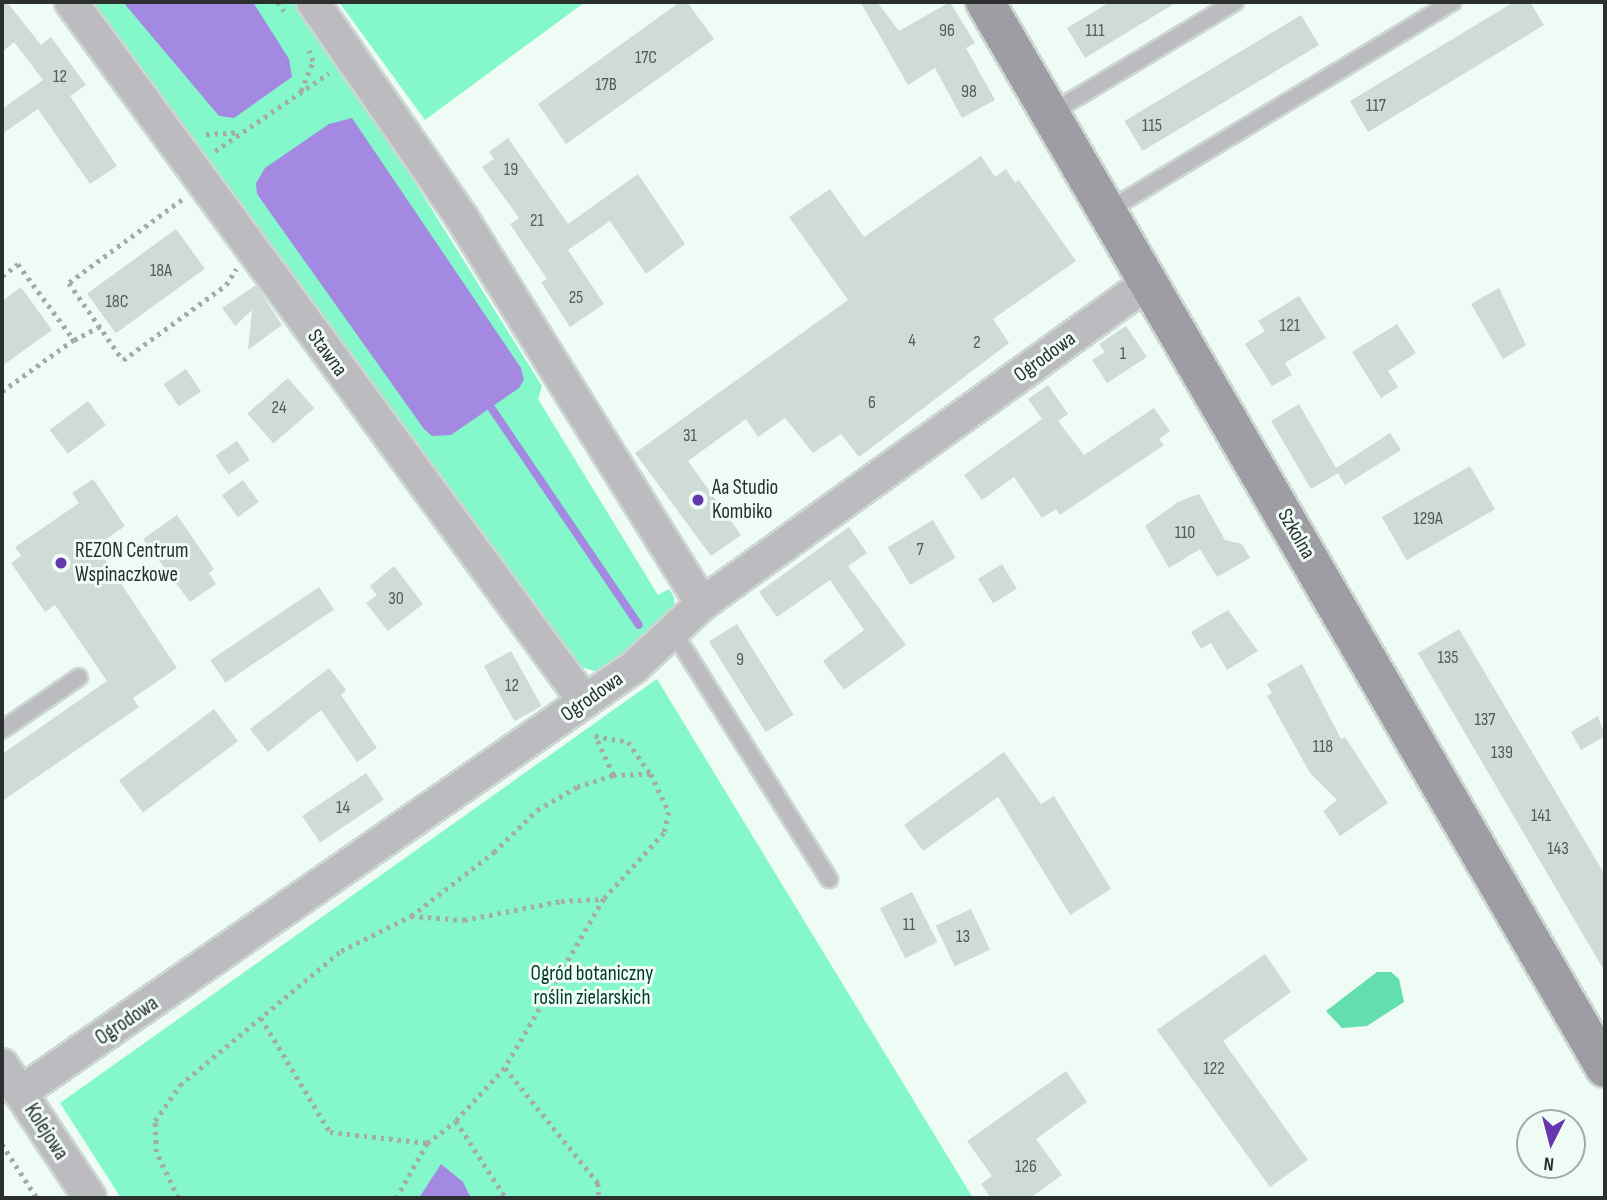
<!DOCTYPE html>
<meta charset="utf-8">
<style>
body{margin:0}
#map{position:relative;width:1607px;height:1200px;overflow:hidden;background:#effcf6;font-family:"Sofia Sans Condensed",sans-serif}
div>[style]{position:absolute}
.green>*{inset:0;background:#84f8ca}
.forest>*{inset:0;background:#63deaf}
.water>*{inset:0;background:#a489e2}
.stream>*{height:8px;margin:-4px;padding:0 4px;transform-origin:4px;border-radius:4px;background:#a489e2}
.building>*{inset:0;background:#cfdbd5;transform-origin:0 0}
.path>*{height:4.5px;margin-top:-2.25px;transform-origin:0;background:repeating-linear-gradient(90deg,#a3aca8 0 3.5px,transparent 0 8.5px)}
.roads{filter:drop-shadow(2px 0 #ccd7d2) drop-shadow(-2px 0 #ccd7d2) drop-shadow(0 2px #ccd7d2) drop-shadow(0 -2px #ccd7d2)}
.lane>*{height:16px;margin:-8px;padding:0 8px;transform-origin:8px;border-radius:8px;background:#bcbbc0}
.street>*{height:32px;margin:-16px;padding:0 16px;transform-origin:16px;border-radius:16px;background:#bcbbc0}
.secondary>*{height:38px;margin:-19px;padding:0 19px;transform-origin:19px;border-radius:19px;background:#9f9da4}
.dots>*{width:19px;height:19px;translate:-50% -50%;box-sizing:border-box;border:4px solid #effcf6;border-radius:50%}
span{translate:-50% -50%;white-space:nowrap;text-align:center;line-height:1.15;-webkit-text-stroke:6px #effcf6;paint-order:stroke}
.number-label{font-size:18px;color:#545a57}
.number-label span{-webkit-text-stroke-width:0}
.street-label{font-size:21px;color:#2b2f2d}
.poi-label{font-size:21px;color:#2b2f2d}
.left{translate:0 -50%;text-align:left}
.park-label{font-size:21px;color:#003928}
.frame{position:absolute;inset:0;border:4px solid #2b2f2d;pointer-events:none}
.north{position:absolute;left:1516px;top:1109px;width:70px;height:70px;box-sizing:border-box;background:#effcf6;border:2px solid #a1aaa6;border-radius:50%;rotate:186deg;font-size:19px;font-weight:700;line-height:28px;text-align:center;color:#2b2f2d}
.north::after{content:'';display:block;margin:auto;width:24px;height:32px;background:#6636ae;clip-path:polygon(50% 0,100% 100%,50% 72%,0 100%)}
</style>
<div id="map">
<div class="green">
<i style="clip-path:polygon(86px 2px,294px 2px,381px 128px,542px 386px,538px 399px,658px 595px,669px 589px,674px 597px,674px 605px,655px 628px,597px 672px,569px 663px)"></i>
<i style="clip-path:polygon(339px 2px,585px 2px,425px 120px)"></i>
<i style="clip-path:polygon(657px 679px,973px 1198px,121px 1198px,60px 1103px)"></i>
</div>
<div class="forest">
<i style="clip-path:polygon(1377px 972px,1391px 972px,1399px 979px,1404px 1002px,1367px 1026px,1342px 1028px,1326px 1011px)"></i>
</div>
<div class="water">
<i style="clip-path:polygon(123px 2px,253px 2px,289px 59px,292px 77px,234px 118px,219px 116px)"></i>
<i style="clip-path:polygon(352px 118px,521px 368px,524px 380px,519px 388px,451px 435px,432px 436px,424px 429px,257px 194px,256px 183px,265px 168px,329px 124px)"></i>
<i style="clip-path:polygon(441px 1164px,463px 1182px,471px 1198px,419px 1198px)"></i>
</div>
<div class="stream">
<i style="left:492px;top:409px;width:261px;rotate:55.8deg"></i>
</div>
<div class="building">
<i style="clip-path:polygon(2px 2px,7px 2px,41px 45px,51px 37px,86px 85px,70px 96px,117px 166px,90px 184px,38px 109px,2px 134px,2px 109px,43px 80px,14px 42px,2px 52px)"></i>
<i style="clip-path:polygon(680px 2px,687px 2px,714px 39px,566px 144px,538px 104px)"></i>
<i style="clip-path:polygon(877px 2px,899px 31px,950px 2px,975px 43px,966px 48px,995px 100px,962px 118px,935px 68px,908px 85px,861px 3px)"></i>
<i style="clip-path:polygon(1110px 2px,1177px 2px,1085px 58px,1067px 28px)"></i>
<i style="clip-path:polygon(1514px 2px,1530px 2px,1544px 25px,1368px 132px,1350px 101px)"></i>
<i style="left:1301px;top:15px;width:35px;height:206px;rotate:59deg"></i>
<i style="clip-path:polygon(508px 138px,568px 224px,638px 174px,685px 244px,646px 274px,610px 221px,568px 250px,604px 304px,570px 327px,541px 282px,547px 279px,510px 224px,519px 218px,482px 167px,494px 159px,489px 152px)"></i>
<i style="clip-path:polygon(981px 156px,995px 177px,1006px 169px,1015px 183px,1019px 180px,1076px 261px,993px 319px,1009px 343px,859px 457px,841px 434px,813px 453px,785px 418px,758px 437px,746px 419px,688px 461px,741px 535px,711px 556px,635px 453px,848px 300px,789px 217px,830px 189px,864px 237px)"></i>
<i style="left:176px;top:229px;width:49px;height:110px;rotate:54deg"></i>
<i style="clip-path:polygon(256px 285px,282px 325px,248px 350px,252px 310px,235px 326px,222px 308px)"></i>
<i style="clip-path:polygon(21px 287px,52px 330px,2px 366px,2px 301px)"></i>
<i style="clip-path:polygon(1499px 288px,1526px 345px,1503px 359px,1471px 304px)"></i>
<i style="clip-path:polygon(1299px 296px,1326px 338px,1285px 363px,1292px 375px,1272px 386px,1245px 344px,1265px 331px,1258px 321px)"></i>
<i style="clip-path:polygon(1397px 324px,1416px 353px,1388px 371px,1398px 387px,1381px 398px,1352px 352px)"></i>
<i style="clip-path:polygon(1126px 326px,1147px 357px,1107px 383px,1092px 360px,1105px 352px,1099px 344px)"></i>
<i style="left:186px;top:369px;width:27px;height:27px;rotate:56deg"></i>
<i style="left:288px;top:378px;width:40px;height:54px;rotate:49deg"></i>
<i style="clip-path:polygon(1048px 385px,1068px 414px,1058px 421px,1084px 455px,1154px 408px,1170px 431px,1159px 439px,1164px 445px,1060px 515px,1056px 509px,1042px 518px,1014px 477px,982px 500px,964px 475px,1042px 419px,1028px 399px)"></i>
<i style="left:88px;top:401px;width:30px;height:48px;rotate:53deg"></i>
<i style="clip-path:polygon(1299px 404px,1336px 468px,1390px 433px,1401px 450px,1345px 485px,1338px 473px,1311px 489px,1271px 421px)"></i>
<i style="left:237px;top:441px;width:23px;height:26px;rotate:56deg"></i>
<i style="left:1470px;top:466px;width:50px;height:102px;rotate:60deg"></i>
<i style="clip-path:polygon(93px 479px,125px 526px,96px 546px,177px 668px,133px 698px,139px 707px,2px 801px,2px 754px,107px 681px,55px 605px,45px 612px,11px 563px,21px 556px,15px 547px,79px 503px,72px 493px)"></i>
<i style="left:243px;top:480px;width:27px;height:26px;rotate:54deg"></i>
<i style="clip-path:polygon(1199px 494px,1225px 540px,1242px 544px,1250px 558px,1217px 577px,1200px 549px,1169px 568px,1145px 526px,1178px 502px)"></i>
<i style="clip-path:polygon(177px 515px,214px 569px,209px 573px,216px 584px,190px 602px,143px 539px)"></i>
<i style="left:933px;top:520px;width:44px;height:53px;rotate:59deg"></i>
<i style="clip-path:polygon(849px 527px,867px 553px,848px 566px,906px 645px,844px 690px,823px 661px,864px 630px,830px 580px,777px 617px,759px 592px)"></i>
<i style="left:1002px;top:564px;width:29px;height:28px;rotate:59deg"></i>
<i style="clip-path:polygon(394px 566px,423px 604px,388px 631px,366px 603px,377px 595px,370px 586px)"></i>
<i style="left:319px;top:587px;width:27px;height:131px;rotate:56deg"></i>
<i style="clip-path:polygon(1228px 610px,1258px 651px,1227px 670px,1211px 643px,1201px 649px,1191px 632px)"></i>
<i style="left:737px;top:624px;width:107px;height:33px;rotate:58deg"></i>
<i style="clip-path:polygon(1459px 629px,1605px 875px,1605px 972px,1418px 653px)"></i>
<i style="left:511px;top:651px;width:63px;height:31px;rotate:61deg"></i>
<i style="clip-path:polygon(1302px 664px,1341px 739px,1345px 737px,1388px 803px,1340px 836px,1323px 811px,1337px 800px,1310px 773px,1267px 696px,1272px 693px,1267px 684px)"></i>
<i style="clip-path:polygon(329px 668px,346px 690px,341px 695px,377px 748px,357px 762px,321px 710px,268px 752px,250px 729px)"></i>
<i style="left:214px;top:709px;width:40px;height:119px;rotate:53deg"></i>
<i style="clip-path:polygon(1598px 716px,1605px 736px,1581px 750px,1571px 732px)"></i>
<i style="clip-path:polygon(1004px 752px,1041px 804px,1054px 796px,1111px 889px,1070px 915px,998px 797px,923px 851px,904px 825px)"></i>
<i style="left:366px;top:773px;width:32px;height:77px;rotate:56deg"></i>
<i style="left:912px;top:892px;width:56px;height:36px;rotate:63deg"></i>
<i style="left:971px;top:909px;width:45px;height:39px;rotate:65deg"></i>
<i style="clip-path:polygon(1265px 954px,1291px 992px,1223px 1041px,1308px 1160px,1270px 1187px,1157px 1030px)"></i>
<i style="clip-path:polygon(1066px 1071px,1087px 1102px,1036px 1139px,1062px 1175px,1030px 1198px,991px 1198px,981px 1184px,992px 1176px,967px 1141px)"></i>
</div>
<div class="path">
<i style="left:278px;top:2px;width:11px;rotate:56deg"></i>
<i style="left:301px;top:91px;width:32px;rotate:-68deg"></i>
<i style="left:313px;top:61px;width:11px;rotate:-112deg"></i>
<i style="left:206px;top:134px;width:34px;rotate:-3deg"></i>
<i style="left:215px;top:151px;width:138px;rotate:-34.4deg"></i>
<i style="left:182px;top:200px;width:140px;rotate:143.7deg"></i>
<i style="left:69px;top:283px;width:94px;rotate:55deg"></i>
<i style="left:123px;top:360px;width:127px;rotate:-36.1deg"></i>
<i style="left:226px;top:285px;width:19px;rotate:-58deg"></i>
<i style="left:2px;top:276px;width:20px;rotate:-37deg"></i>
<i style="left:18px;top:264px;width:94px;rotate:53.6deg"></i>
<i style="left:74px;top:340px;width:89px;rotate:144.2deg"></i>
<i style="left:74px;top:340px;width:30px;rotate:-28deg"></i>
<i style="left:613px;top:775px;width:43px;rotate:-114.8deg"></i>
<i style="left:595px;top:736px;width:34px;rotate:10deg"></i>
<i style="left:628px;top:742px;width:38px;rotate:55deg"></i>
<i style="left:411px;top:916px;width:53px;rotate:4.3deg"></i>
<i style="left:464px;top:920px;width:99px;rotate:-11.1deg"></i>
<i style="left:561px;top:901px;width:42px;rotate:-2.7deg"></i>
<i style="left:261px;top:1018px;width:133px;rotate:58.8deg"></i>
<i style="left:330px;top:1132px;width:98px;rotate:6.5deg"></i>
<i style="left:505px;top:1068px;width:148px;rotate:51deg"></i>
<i style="left:598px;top:1183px;width:15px;rotate:86deg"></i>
<i style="left:2px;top:1144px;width:64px;rotate:57.1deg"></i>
<i style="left:178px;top:1198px;width:51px;rotate:-115.6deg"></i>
<i style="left:156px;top:1152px;width:31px;rotate:-92deg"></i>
<i style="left:155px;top:1121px;width:44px;rotate:-55.2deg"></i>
<i style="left:180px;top:1085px;width:209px;rotate:-39.8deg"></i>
<i style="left:341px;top:951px;width:78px;rotate:-26.6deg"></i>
<i style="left:411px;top:916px;width:105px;rotate:-37.6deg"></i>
<i style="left:494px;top:852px;width:60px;rotate:-44.3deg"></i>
<i style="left:537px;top:810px;width:46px;rotate:-29.9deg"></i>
<i style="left:577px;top:787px;width:38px;rotate:-18deg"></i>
<i style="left:613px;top:775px;width:38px;rotate:-2deg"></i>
<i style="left:651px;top:774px;width:42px;rotate:64.7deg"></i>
<i style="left:669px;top:812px;width:22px;rotate:103deg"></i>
<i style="left:664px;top:833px;width:89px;rotate:132.3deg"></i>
<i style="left:604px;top:899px;width:196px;rotate:120.4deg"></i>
<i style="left:505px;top:1068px;width:72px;rotate:132.8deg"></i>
<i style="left:456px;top:1121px;width:92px;rotate:57deg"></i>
<i style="left:396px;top:1198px;width:63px;rotate:-60.6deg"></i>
<i style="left:427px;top:1143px;width:36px;rotate:-37deg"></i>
</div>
<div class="roads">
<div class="lane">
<i style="left:1051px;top:113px;width:215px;rotate:-31.1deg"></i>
<i style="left:1109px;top:210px;width:402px;rotate:-31.2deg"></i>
<i style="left:674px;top:633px;width:291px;rotate:57.8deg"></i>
<i style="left:2px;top:730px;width:93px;rotate:-34.5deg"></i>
</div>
<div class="street">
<i style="left:71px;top:2px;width:868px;rotate:53.71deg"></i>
<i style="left:313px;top:2px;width:262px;rotate:55.4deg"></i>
<i style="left:462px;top:218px;width:455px;rotate:58.1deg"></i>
<i style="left:2px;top:1065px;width:159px;rotate:56.5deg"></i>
<i style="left:20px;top:1093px;width:747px;rotate:-34.75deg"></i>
<i style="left:634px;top:667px;width:93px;rotate:-42.8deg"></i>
<i style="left:702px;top:604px;width:551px;rotate:-35.77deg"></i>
</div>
<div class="secondary">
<i style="left:985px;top:2px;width:1233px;rotate:59.82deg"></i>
</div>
</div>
<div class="dots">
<i style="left:698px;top:500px;background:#6636ae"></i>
<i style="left:61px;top:563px;background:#6636ae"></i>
</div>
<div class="number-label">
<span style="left:947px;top:31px">96</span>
<span style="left:1095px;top:31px">111</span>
<span style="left:646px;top:58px">17C</span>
<span style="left:60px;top:77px">12</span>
<span style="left:606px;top:85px">17B</span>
<span style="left:969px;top:92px">98</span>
<span style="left:1376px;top:106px">117</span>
<span style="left:1152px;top:126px">115</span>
<span style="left:511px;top:170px">19</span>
<span style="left:537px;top:221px">21</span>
<span style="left:161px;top:271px">18A</span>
<span style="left:576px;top:298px">25</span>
<span style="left:117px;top:302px">18C</span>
<span style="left:1290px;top:326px">121</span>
<span style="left:912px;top:341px">4</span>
<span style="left:977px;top:343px">2</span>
<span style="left:1123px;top:354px">1</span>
<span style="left:872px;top:403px">6</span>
<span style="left:279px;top:408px">24</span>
<span style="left:690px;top:436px">31</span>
<span style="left:1428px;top:519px">129A</span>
<span style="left:1185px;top:533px">110</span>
<span style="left:920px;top:550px">7</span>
<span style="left:396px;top:599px">30</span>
<span style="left:1448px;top:658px">135</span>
<span style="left:740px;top:660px">9</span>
<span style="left:512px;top:686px">12</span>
<span style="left:1485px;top:720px">137</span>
<span style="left:1323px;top:747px">118</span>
<span style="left:1502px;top:753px">139</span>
<span style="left:343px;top:808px">14</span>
<span style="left:1541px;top:816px">141</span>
<span style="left:1558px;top:849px">143</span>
<span style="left:909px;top:925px">11</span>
<span style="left:963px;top:937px">13</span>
<span style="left:1214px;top:1069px">122</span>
<span style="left:1026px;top:1167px">126</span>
</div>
<div class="street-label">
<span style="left:327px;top:353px;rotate:54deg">Stawna</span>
<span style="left:1045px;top:357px;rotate:-36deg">Ogrodowa</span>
<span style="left:1296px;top:534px;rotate:60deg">Szkolna</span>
<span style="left:592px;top:697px;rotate:-35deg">Ogrodowa</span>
<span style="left:127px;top:1021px;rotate:-34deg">Ogrodowa</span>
<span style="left:46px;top:1132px;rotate:57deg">Kolejowa</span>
</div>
<div class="poi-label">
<span class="left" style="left:712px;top:500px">Aa Studio<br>Kombiko</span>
<span class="left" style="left:75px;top:563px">REZON Centrum<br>Wspinaczkowe</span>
</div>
<div class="park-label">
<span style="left:592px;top:986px">Ogród botaniczny<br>roślin zielarskich</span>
</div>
<div class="frame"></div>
<div class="north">N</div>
</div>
